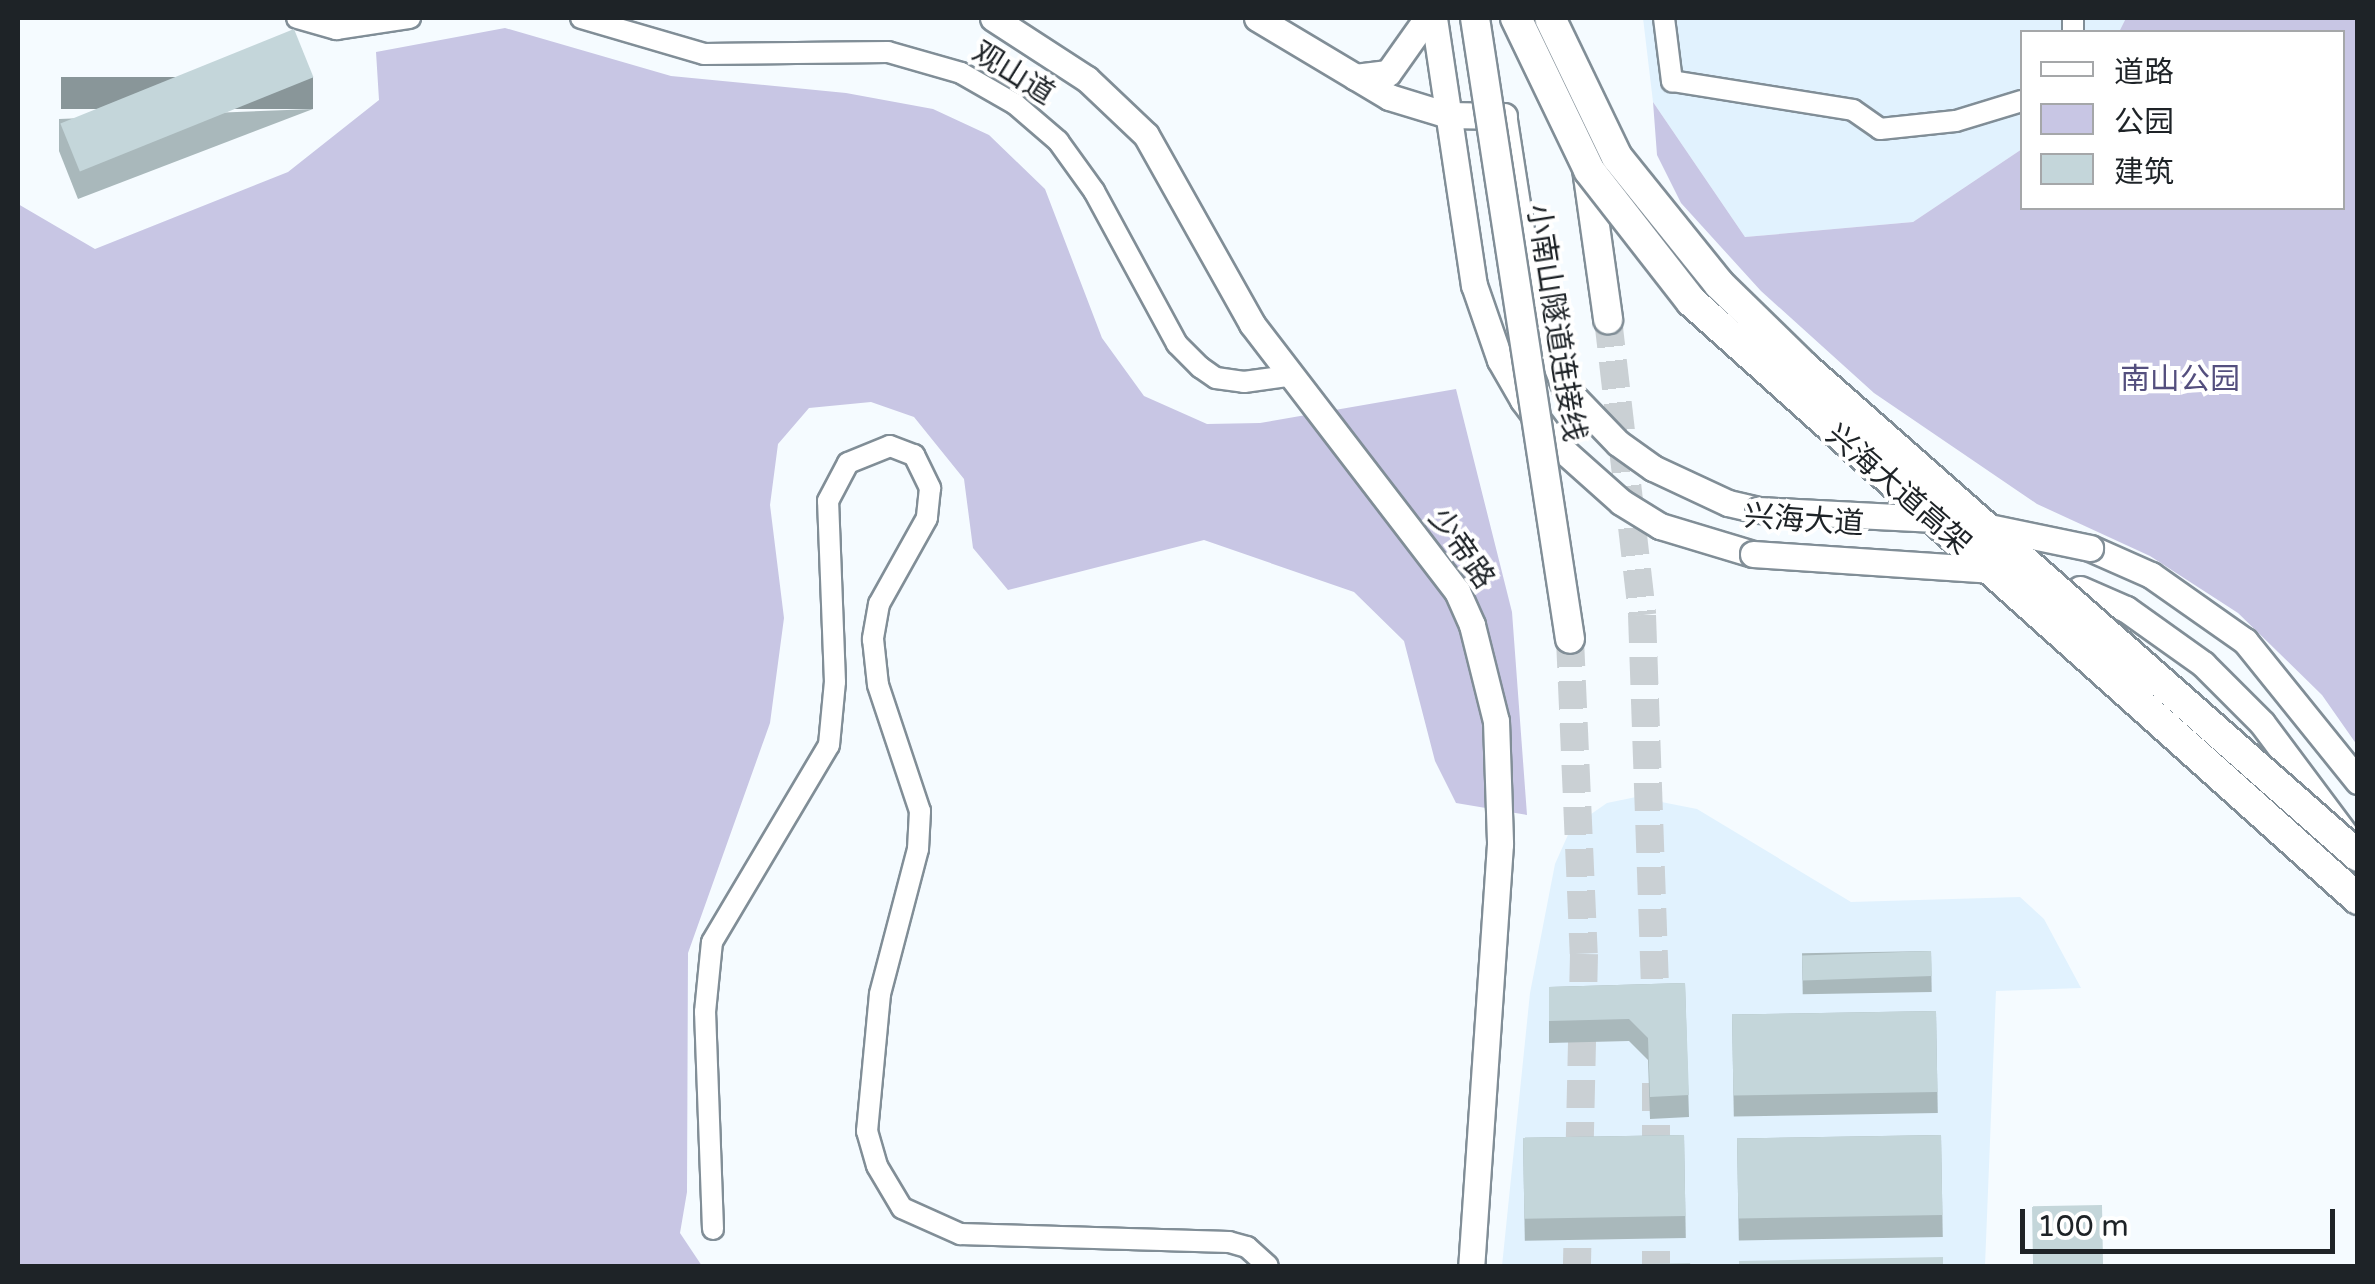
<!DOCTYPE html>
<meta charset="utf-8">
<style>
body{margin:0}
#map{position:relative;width:2375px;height:1284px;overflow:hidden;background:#f5fbff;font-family:"Varela Round","Noto Sans SC",sans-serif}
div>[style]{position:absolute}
.built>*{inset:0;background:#e1f2fe}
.green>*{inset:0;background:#c8c6e4}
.secondary-tunnel>*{height:28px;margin-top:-14px;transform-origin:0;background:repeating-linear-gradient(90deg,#cad0d4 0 28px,transparent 0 42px)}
.roads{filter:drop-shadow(2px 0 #818e97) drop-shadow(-2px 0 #818e97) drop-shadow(0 2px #818e97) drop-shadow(0 -2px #818e97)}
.minor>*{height:20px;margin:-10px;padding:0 10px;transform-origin:10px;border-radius:10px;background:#fff}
.tertiary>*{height:25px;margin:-12.5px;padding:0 12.5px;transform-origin:12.5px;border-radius:12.5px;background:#fff}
.secondary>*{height:28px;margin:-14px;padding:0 14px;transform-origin:14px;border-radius:14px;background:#fff}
.bridges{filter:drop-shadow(2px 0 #818e97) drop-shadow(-2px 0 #818e97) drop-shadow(0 2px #818e97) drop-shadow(0 -2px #818e97)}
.tertiary-bridge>*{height:25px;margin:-12.5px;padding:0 12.5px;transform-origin:12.5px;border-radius:12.5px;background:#fff}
.secondary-bridge>*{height:28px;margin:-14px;padding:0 14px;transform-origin:14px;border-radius:14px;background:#fff}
.primary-bridge>*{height:30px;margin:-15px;padding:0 15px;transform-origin:15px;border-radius:15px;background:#fff}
.wall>*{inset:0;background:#a9b8bb;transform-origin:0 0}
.shaded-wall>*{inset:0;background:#899699;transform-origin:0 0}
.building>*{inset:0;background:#c4d6da;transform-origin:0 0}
span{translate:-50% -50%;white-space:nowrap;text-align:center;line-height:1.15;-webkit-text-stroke:8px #fff;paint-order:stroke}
.street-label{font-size:30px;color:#1e2327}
.park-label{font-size:30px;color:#544f7e}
.frame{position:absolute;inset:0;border:20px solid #1e2327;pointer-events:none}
.legend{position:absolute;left:2020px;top:30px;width:325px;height:180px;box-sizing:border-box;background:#fff;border:2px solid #a5a7a9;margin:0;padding:12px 18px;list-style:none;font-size:30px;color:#1e2327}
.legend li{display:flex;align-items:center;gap:20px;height:50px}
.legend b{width:50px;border:2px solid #a5a7a9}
.scale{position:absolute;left:2020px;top:1209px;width:315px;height:45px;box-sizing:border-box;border:5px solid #1e2327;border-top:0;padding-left:12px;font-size:30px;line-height:35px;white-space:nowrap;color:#1e2327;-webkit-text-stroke:8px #fff;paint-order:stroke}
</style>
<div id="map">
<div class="built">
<i style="clip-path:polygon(1643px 18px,2126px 18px,2119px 32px,2022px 32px,2022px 149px,1913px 222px,1745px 237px,1653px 102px)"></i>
<i style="clip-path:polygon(1636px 797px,1697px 809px,1851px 902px,2020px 897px,2044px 919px,2081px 988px,1996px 991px,1985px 1266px,1502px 1266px,1530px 993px,1555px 864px,1571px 828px,1607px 803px)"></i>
</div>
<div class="green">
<i style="clip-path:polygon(2126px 18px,2357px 18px,2357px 745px,2322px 695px,2238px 613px,2150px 556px,2037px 504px,1874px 393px,1761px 291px,1681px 203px,1657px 155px,1653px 102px,1745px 237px,1913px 222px,2022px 149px,2022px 208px,2342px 208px,2342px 32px,2119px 32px)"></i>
<i style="clip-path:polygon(505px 28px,671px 76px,846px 93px,933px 109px,989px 135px,1045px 189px,1102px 338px,1144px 396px,1207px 424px,1260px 423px,1456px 389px,1512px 612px,1527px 815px,1456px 803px,1435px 761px,1404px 641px,1354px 592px,1204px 540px,1008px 590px,973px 548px,964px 479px,914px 417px,871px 402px,809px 408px,778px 444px,770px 505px,784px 618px,770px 723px,688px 953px,687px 1192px,680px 1233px,702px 1266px,18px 1266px,18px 204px,95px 249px,288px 172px,379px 100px,376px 52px)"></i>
</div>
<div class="secondary-tunnel">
<i style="left:1608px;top:319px;width:298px;rotate:83.4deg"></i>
<i style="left:1642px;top:615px;width:405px;rotate:88deg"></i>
<i style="left:1570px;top:639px;width:315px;rotate:87.5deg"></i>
<i style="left:1584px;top:954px;width:312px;rotate:91.3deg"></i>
<i style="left:1656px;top:1083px;width:183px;rotate:90deg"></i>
</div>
<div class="roads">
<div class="minor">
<i style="left:297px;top:18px;width:41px;rotate:15.8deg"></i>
<i style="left:336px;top:29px;width:75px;rotate:-8.5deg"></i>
<i style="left:581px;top:18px;width:128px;rotate:16.3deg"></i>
<i style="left:704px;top:54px;width:184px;rotate:-0.6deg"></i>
<i style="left:888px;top:52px;width:76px;rotate:16deg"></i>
<i style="left:961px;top:73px;width:62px;rotate:29.9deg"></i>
<i style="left:1015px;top:104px;width:57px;rotate:40.7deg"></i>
<i style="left:1058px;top:141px;width:62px;rotate:54.2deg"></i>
<i style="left:1094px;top:191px;width:174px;rotate:61.5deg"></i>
<i style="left:1177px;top:344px;width:33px;rotate:45deg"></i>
<i style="left:1200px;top:367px;width:19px;rotate:35deg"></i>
<i style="left:1216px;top:378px;width:28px;rotate:8deg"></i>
<i style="left:1244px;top:382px;width:43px;rotate:-7.9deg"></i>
<i style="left:1664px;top:18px;width:64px;rotate:82.8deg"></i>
<i style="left:1672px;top:81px;width:183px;rotate:9.1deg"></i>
<i style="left:1853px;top:110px;width:33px;rotate:35deg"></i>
<i style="left:1880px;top:129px;width:76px;rotate:-6deg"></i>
<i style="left:1956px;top:121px;width:69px;rotate:-16.9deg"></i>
<i style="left:2073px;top:32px;width:14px;rotate:-90deg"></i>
<i style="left:713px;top:1229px;width:217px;rotate:-92.1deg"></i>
<i style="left:705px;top:1012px;width:70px;rotate:-84.3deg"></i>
<i style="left:712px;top:942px;width:229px;rotate:-59.3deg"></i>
<i style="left:829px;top:745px;width:63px;rotate:-84.6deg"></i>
<i style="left:835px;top:682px;width:181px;rotate:-92.2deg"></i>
<i style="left:828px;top:501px;width:43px;rotate:-62.2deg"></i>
<i style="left:848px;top:463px;width:45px;rotate:-22deg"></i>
<i style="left:890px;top:446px;width:26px;rotate:21deg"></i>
<i style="left:914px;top:455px;width:37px;rotate:64deg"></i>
<i style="left:930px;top:488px;width:30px;rotate:96deg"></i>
<i style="left:927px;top:518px;width:98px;rotate:119.2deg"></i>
<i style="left:879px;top:604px;width:36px;rotate:100deg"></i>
<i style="left:873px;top:639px;width:46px;rotate:83.8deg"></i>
<i style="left:878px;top:685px;width:133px;rotate:71.6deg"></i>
<i style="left:920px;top:811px;width:38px;rotate:93deg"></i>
<i style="left:918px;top:849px;width:150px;rotate:104.7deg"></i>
<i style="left:880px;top:994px;width:138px;rotate:95.4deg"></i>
<i style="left:867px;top:1131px;width:36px;rotate:74deg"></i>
<i style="left:877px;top:1166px;width:49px;rotate:59.2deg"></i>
<i style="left:902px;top:1208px;width:64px;rotate:24.1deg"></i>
<i style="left:960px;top:1234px;width:269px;rotate:1.7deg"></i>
<i style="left:1229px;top:1242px;width:19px;rotate:16deg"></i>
<i style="left:1247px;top:1247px;width:28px;rotate:42deg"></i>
</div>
<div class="tertiary">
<i style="left:993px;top:18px;width:112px;rotate:33deg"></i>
<i style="left:1087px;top:79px;width:81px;rotate:43.5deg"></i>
<i style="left:1146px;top:135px;width:217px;rotate:60.7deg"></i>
<i style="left:1252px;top:324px;width:337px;rotate:52.5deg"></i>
<i style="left:1457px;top:591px;width:37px;rotate:66deg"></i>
<i style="left:1472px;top:625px;width:99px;rotate:76deg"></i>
<i style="left:1496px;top:721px;width:123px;rotate:88.1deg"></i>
<i style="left:1500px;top:844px;width:423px;rotate:93.9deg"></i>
<i style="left:1257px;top:18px;width:154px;rotate:30.9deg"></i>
<i style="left:1389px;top:97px;width:62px;rotate:17deg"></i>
<i style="left:1448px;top:115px;width:56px;rotate:1deg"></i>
<i style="left:1434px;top:18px;width:270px;rotate:81.5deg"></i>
<i style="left:1474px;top:285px;width:79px;rotate:70.9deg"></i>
<i style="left:1500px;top:360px;width:46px;rotate:60.1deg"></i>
<i style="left:1523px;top:400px;width:55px;rotate:53.1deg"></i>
<i style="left:1556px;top:444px;width:87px;rotate:41.7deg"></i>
<i style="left:1621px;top:502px;width:46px;rotate:31.6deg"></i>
<i style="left:1660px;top:526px;width:97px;rotate:16.8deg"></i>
<i style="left:1355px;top:77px;width:33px;rotate:-7deg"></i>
<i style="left:1388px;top:73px;width:67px;rotate:-54.7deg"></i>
<i style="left:1504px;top:120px;width:189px;rotate:81.2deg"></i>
<i style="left:1533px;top:307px;width:87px;rotate:68.4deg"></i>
<i style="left:1565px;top:388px;width:76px;rotate:46.1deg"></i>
<i style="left:1618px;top:443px;width:43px;rotate:35.5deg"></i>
<i style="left:1653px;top:468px;width:83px;rotate:25deg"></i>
<i style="left:1728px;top:503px;width:31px;rotate:13deg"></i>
<i style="left:2090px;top:548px;width:67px;rotate:23.9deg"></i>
<i style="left:2151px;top:575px;width:115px;rotate:35.1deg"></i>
<i style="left:2245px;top:641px;width:180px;rotate:51.1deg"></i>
<i style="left:2080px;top:589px;width:50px;rotate:23.5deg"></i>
<i style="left:2126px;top:609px;width:95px;rotate:35.5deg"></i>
<i style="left:2203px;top:664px;width:83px;rotate:45deg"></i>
<i style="left:2262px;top:723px;width:137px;rotate:53.3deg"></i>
</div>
<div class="secondary">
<i style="left:1586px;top:162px;width:159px;rotate:82deg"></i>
</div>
</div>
<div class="bridges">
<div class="tertiary-bridge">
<i style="left:1758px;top:510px;width:197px;rotate:2.9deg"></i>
<i style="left:1955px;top:520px;width:138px;rotate:11.7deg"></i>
<i style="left:1753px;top:554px;width:245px;rotate:3.8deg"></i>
</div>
<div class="secondary-bridge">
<i style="left:1475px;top:18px;width:628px;rotate:81.3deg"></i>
</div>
<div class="primary-bridge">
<i style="left:1516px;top:18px;width:169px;rotate:64.3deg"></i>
<i style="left:1589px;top:170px;width:166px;rotate:52.1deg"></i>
<i style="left:1691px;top:301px;width:896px;rotate:41.88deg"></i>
<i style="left:1550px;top:18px;width:154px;rotate:64.3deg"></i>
<i style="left:1617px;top:157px;width:163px;rotate:51.2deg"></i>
<i style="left:1719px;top:284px;width:119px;rotate:44.3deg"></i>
<i style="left:1804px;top:367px;width:739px;rotate:41.43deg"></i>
</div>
</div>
<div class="wall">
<i style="clip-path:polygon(313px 109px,78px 199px,59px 151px,59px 119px)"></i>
<i style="left:1931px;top:951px;width:41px;height:129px;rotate:89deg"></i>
<i style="clip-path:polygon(1685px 983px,1689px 1117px,1650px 1119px,1648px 1060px,1629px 1041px,1549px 1043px,1549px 987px)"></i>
<i style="left:1936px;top:1011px;width:102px;height:204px;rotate:89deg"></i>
<i style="left:1684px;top:1135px;width:103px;height:161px;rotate:89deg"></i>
<i style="left:1941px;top:1135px;width:102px;height:204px;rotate:89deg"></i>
</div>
<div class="shaded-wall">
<i style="left:313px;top:77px;width:32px;height:252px;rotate:90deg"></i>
</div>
<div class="building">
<i style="left:294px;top:29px;width:52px;height:252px;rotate:68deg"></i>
<i style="left:1931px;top:951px;width:25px;height:129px;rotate:88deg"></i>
<i style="clip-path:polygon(1685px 983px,1689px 1095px,1650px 1097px,1648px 1038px,1629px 1019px,1549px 1021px,1549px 987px)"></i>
<i style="left:1936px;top:1011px;width:81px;height:204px;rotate:89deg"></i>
<i style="left:1684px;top:1135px;width:81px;height:161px;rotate:89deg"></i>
<i style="left:1941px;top:1135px;width:80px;height:204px;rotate:89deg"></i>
<i style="left:2102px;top:1205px;width:61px;height:70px;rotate:89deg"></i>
<i style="clip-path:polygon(1943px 1257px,1943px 1266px,1739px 1266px,1739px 1261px)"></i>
<i style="clip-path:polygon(1690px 1263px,1691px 1266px,1540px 1266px)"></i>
</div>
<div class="street-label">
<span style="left:1013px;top:74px;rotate:32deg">观山道</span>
<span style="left:1555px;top:323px;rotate:81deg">小南山隧道连接线</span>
<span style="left:1898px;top:490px;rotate:41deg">兴海大道高架</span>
<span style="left:1804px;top:521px;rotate:4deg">兴海大道</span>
<span style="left:1461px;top:549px;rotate:55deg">少帝路</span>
</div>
<div class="park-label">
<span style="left:2180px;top:380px">南山公园</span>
</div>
<div class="frame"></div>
<ul class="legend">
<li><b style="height:12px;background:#fff"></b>道路</li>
<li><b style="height:28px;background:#c8c6e4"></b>公园</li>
<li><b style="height:28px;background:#c4d6da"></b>建筑</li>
</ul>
<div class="scale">100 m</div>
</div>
